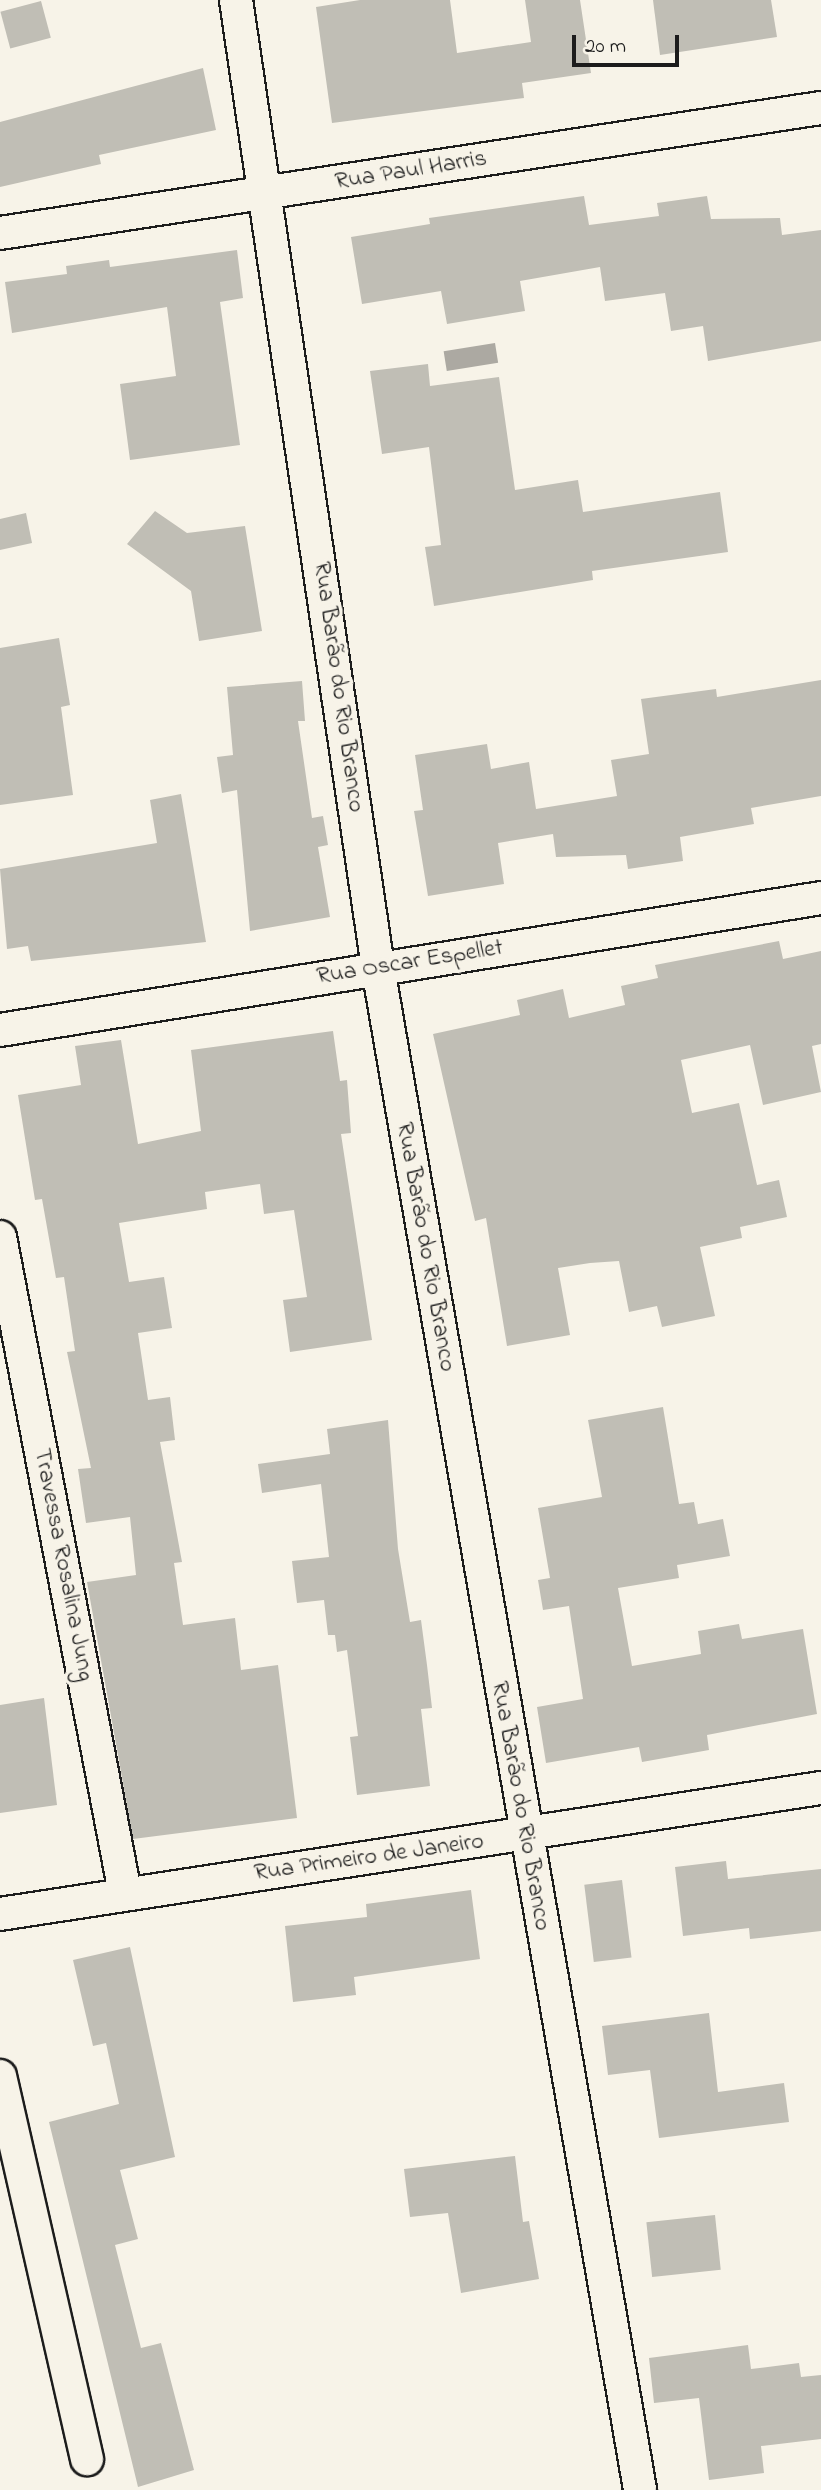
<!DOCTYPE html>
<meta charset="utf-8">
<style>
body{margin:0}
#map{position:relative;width:821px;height:2490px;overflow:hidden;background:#f7f3e8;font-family:"Indie Flower",sans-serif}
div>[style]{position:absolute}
.water>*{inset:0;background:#aca9a2;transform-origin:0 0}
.building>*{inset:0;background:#c0beb5;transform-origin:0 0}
.roads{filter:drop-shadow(2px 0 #1c1c1c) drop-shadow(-2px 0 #1c1c1c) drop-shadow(0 2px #1c1c1c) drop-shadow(0 -2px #1c1c1c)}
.street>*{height:32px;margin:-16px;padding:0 16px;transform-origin:16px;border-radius:16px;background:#f7f3e8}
span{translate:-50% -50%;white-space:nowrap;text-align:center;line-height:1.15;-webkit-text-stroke:7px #f7f3e8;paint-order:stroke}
.street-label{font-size:24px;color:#1c1c1c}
.scale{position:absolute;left:572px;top:35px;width:107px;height:32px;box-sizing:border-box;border:4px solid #1c1c1c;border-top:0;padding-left:9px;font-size:21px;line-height:24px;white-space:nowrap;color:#1c1c1c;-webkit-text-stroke:5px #f7f3e8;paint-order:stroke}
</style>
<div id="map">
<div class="water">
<i style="left:495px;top:343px;width:20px;height:52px;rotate:81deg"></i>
</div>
<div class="building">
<i style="clip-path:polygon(360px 0,450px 0,457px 53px,531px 42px,525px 0,580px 0,591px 73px,522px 83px,524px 98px,332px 123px,316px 7px)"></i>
<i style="clip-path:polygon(653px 0,771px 0,777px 37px,660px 55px)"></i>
<i style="left:41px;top:1px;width:38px;height:42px;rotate:75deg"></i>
<i style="clip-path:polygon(203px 68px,216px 130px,99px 155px,101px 164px,0 187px,0 122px)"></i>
<i style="clip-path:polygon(584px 196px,589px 225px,659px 216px,657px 203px,707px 196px,711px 219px,780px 218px,782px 235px,821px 230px,821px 341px,708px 361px,703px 326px,671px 331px,665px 293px,605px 301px,600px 267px,520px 281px,525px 311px,447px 324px,441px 291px,362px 304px,351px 237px,430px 224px,429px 218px)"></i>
<i style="clip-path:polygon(237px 250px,243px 298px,220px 302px,240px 445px,130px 460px,120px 384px,176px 376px,167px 307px,12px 333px,5px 282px,67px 274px,66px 266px,109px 260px,110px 267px)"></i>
<i style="clip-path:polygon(428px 364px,430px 386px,499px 377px,515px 490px,578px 480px,583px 512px,720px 492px,728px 552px,592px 571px,593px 580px,434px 606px,425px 547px,441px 545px,429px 447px,382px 454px,370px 371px)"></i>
<i style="clip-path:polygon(155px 511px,187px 533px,245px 526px,262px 631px,199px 641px,191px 591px,127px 544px)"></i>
<i style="clip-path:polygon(26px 513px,32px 543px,0 550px,0 519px)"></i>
<i style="clip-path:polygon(59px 638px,70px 705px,61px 707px,73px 795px,0 805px,0 648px)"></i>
<i style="clip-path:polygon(821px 680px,821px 796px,751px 808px,754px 824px,680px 837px,683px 861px,628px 869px,626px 855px,556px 857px,553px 834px,498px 843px,504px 884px,428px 896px,414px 811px,423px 810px,415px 755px,487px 744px,491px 769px,529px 762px,536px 809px,617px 796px,611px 760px,649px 754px,641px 699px,716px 689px,717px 697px)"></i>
<i style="clip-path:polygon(302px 681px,305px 721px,298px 721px,312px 818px,323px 816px,328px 845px,318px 847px,330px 917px,250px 931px,237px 790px,222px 793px,217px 757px,233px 755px,227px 687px)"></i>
<i style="clip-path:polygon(181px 794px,206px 942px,31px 961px,28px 946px,7px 949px,0 869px,157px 843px,150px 800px)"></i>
<i style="clip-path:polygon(779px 941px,783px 959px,821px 951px,821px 1044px,812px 1046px,821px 1092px,763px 1105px,750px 1045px,681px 1060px,692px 1113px,739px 1103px,757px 1185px,779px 1180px,787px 1217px,740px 1227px,742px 1238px,700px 1247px,715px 1316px,662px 1327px,657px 1306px,629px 1312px,619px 1261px,590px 1263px,558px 1268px,570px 1335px,507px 1346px,486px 1218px,475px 1221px,433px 1034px,520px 1015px,517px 1000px,563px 989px,569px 1018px,625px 1005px,621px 986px,658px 978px,655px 965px)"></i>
<i style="clip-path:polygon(333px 1031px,340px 1081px,347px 1080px,351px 1133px,341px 1134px,372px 1340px,290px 1352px,283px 1300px,307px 1297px,294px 1210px,264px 1214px,260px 1184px,205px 1192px,207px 1209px,119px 1223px,129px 1282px,164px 1277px,172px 1328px,138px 1333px,148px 1400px,170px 1397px,175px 1440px,160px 1442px,182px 1562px,174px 1563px,183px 1625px,235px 1618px,241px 1670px,278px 1665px,297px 1818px,133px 1839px,87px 1582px,136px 1575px,130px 1517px,86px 1523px,78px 1469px,91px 1468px,67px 1352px,75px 1351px,64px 1277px,56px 1278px,42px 1199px,35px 1200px,18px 1095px,81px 1085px,75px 1046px,121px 1040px,138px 1144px,201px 1131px,191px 1050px)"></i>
<i style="clip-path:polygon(663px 1407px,679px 1504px,694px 1502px,698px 1524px,723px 1519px,730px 1556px,677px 1565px,679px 1578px,618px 1588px,632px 1666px,701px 1654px,698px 1631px,739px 1624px,742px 1639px,803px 1629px,817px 1714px,707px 1735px,709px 1750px,642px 1762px,639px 1747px,546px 1763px,537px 1707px,583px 1699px,569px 1606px,543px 1610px,538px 1580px,550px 1578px,538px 1508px,602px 1497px,588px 1420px)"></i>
<i style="clip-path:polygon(388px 1420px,398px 1549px,410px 1622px,421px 1620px,427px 1665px,432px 1708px,421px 1709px,430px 1786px,357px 1795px,350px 1737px,358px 1736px,347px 1650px,337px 1652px,335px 1635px,328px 1635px,324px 1600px,297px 1603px,292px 1561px,329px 1557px,321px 1484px,262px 1493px,258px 1464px,330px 1454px,327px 1429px)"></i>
<i style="clip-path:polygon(44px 1698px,57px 1805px,0 1813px,0 1705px)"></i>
<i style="clip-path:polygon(726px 1861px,728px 1879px,821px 1869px,821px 1931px,750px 1939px,749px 1928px,683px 1936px,675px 1867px)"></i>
<i style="left:622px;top:1880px;width:78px;height:38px;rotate:83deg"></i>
<i style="clip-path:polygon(471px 1890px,480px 1959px,354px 1977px,356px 1995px,293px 2002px,285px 1926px,367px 1917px,366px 1904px)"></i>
<i style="clip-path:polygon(130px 1947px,175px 2157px,120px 2170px,138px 2239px,115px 2245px,141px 2348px,161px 2343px,194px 2470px,138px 2487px,49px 2122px,119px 2104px,106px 2043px,93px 2046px,73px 1960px)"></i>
<i style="clip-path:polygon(709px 2013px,718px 2092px,784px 2083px,789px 2122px,659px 2138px,650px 2070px,608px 2075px,602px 2026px)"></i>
<i style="clip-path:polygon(515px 2156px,523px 2222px,529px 2221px,539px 2279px,461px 2293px,448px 2213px,410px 2217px,404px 2169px)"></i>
<i style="left:715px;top:2215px;width:55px;height:69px;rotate:84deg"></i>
<i style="clip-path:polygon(748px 2345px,751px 2369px,799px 2363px,801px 2377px,821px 2375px,821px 2439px,761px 2446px,764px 2473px,709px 2480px,699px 2398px,654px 2403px,649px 2358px)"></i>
</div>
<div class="roads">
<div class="street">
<i style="left:236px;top:0;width:978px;rotate:81.65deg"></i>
<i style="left:378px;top:968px;width:1544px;rotate:80.23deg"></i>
<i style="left:0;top:233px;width:830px;rotate:-8.66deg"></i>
<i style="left:0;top:1030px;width:832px;rotate:-9.13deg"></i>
<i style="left:0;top:1237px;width:668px;rotate:79.21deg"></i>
<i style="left:0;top:1914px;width:831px;rotate:-8.73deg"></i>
<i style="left:0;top:2076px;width:393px;rotate:77.2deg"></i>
</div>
</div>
<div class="street-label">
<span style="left:411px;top:171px;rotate:-9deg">Rua Paul Harris</span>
<span style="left:338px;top:687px;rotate:82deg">Rua Barão do Rio Branco</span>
<span style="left:410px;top:963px;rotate:-9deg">Rua Oscar Espellet</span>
<span style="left:425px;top:1247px;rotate:80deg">Rua Barão do Rio Branco</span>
<span style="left:63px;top:1565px;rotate:79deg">Travessa Rosalina Jung</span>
<span style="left:520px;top:1806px;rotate:80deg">Rua Barão do Rio Branco</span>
<span style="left:369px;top:1858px;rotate:-8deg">Rua Primeiro de Janeiro</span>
</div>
<div class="scale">20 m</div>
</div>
